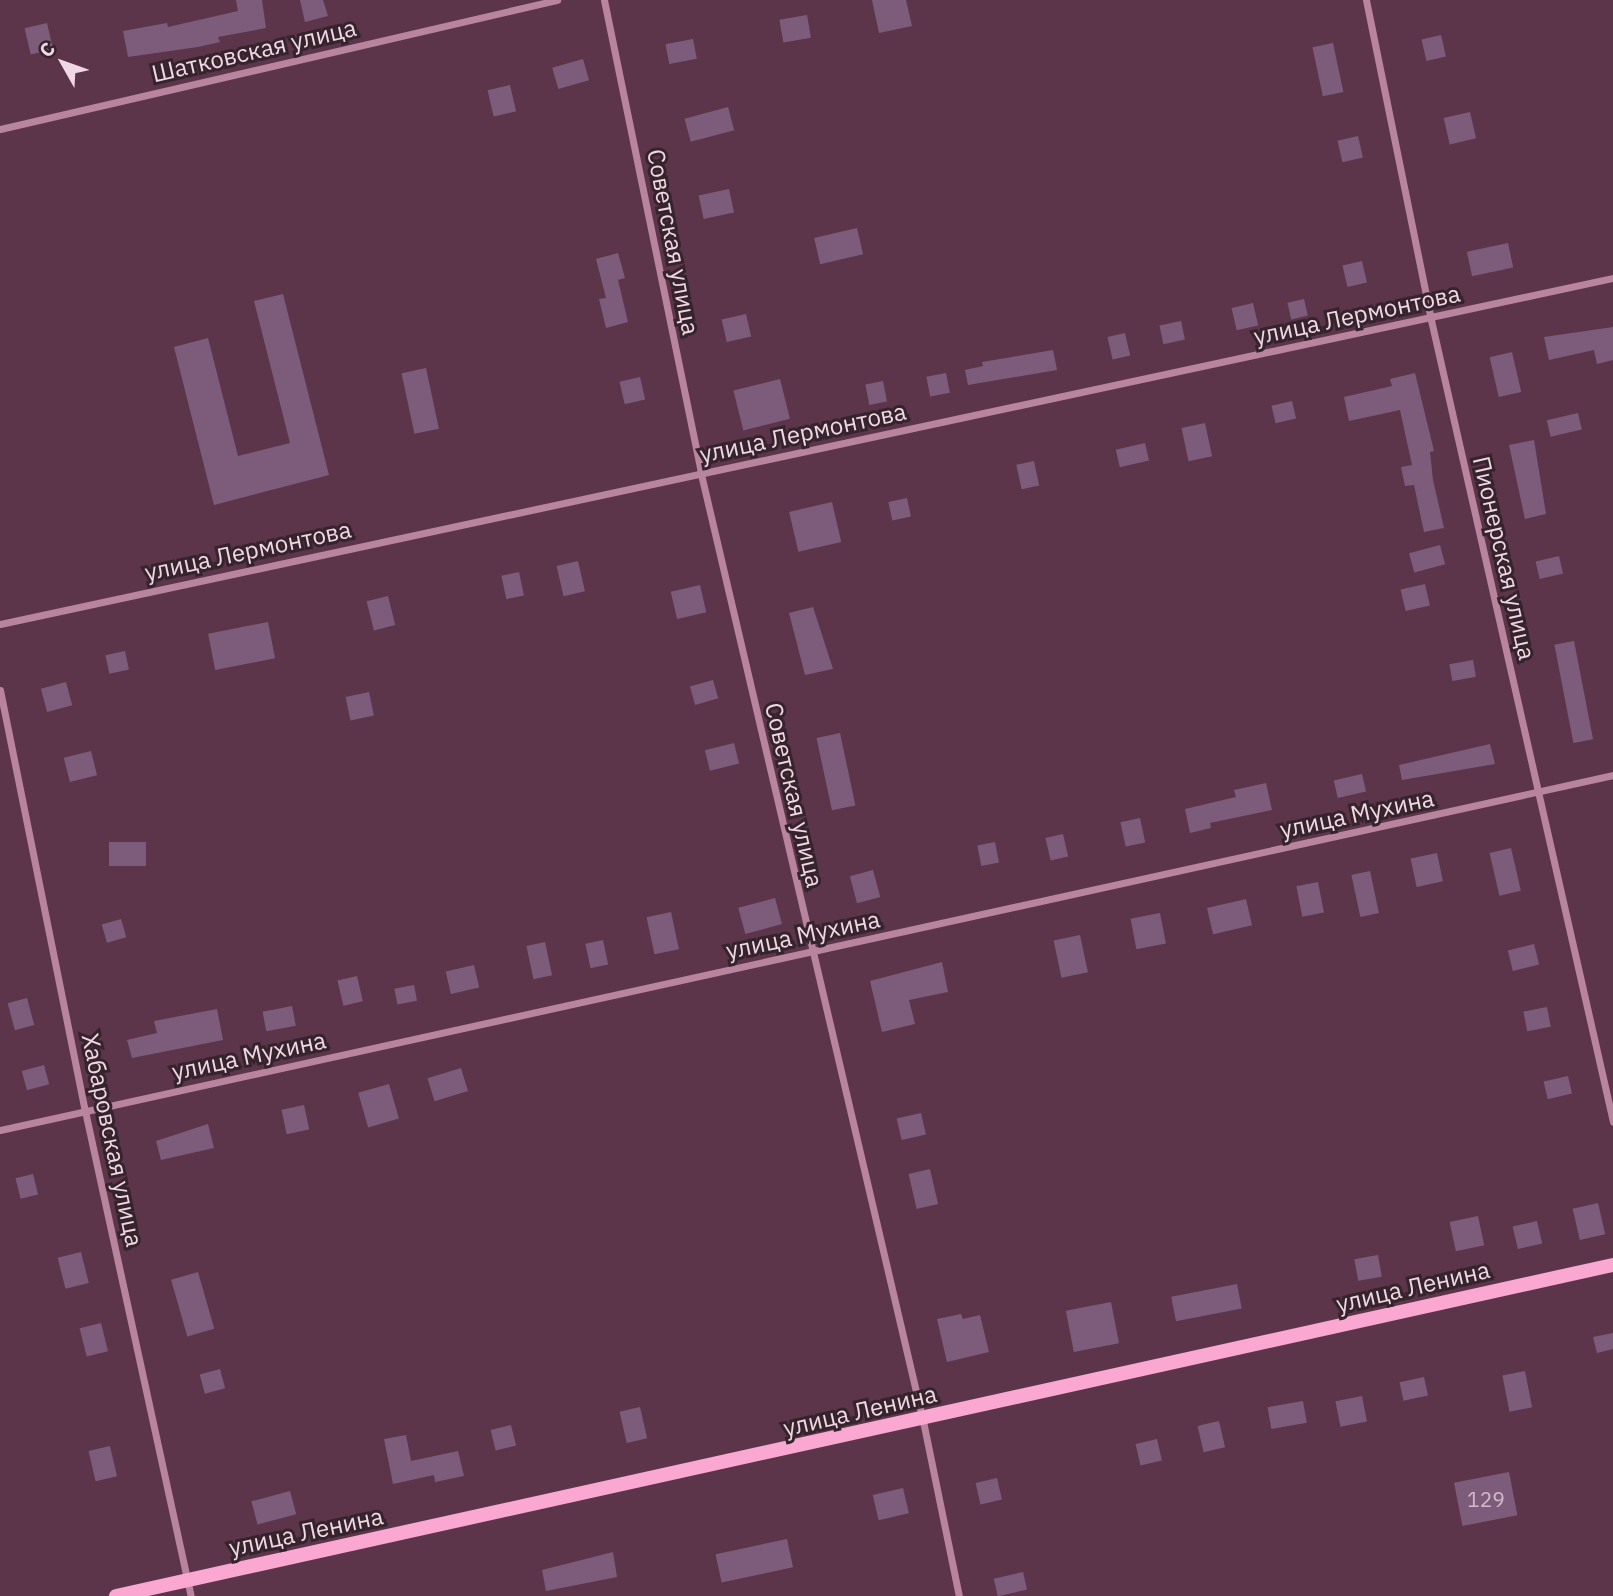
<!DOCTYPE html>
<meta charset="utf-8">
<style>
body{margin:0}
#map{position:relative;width:1613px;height:1596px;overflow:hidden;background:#5c354a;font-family:"IBM Plex Sans",sans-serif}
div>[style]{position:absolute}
.building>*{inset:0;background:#7d5c7b;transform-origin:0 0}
.street>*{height:7px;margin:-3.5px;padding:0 3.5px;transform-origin:3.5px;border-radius:3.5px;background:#b8849e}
.secondary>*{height:14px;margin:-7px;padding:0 7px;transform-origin:7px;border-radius:7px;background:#faa7d1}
span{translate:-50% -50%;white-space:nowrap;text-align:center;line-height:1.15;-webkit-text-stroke:6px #36242d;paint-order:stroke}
.number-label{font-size:21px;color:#d3b8c9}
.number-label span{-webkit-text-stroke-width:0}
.street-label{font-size:24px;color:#f0d7e3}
.north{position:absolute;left:28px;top:28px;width:70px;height:70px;-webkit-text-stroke:5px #36242d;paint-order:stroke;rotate:310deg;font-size:19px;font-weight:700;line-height:28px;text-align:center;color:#f0d7e3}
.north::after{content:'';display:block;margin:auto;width:24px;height:32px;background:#f0d7e3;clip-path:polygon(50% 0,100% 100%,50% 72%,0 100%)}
</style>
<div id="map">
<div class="building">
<i style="clip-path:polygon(236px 0,262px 0,266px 28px,218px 37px,220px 42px,198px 47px,128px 57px,123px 31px,167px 23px,168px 27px,238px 11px)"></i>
<i style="clip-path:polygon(300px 0,323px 0,328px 16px,305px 22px)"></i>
<i style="clip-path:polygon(872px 0,906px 0,912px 26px,879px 33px)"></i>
<i style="left:807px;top:15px;width:23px;height:28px;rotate:80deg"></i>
<i style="left:47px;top:23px;width:27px;height:23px;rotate:77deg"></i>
<i style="left:1441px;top:35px;width:22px;height:20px;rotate:77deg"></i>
<i style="left:693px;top:39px;width:20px;height:28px;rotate:79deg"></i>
<i style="left:1333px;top:43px;width:50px;height:21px;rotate:78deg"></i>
<i style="left:583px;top:59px;width:22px;height:32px;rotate:74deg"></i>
<i style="left:510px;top:85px;width:27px;height:23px;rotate:77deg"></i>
<i style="left:728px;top:107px;width:24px;height:45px;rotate:75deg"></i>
<i style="left:1470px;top:112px;width:27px;height:27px;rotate:77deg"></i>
<i style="left:1358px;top:136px;width:22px;height:21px;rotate:77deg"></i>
<i style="left:729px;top:189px;width:24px;height:31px;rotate:78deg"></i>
<i style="left:857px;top:228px;width:27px;height:44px;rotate:77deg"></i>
<i style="left:1508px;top:243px;width:25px;height:42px;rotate:78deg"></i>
<i style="clip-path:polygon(618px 253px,625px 278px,618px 280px,628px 322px,606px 328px,599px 299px,606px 298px,596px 259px)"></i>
<i style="left:1362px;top:261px;width:22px;height:20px;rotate:77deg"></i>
<i style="clip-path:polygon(283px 294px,329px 475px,214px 505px,174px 347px,208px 338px,238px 456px,290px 443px,254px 301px)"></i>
<i style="left:1304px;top:299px;width:17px;height:17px;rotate:77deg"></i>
<i style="left:1253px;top:303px;width:23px;height:22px;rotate:77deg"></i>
<i style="left:746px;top:314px;width:23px;height:25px;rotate:77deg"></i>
<i style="left:1181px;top:321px;width:19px;height:22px;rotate:78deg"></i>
<i style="clip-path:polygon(1613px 327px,1613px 360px,1597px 364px,1594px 350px,1549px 360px,1544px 337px)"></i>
<i style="left:1125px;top:333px;width:23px;height:18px;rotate:77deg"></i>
<i style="clip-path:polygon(1053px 350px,1057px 370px,968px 385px,965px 370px,983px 366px,982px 362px)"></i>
<i style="left:1512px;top:352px;width:41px;height:23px;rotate:77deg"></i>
<i style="left:426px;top:368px;width:62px;height:25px;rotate:78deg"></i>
<i style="left:946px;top:373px;width:20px;height:20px;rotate:79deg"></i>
<i style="clip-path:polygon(1415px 373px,1434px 451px,1430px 452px,1433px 480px,1444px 528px,1424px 532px,1414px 485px,1405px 486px,1401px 467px,1412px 465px,1400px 410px,1349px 421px,1344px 397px,1392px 386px,1390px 379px)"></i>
<i style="left:640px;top:377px;width:23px;height:21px;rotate:77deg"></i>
<i style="left:780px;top:379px;width:41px;height:48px;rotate:76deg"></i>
<i style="left:883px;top:381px;width:21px;height:18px;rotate:79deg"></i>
<i style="left:1292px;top:401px;width:18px;height:21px;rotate:77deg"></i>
<i style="left:1578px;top:413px;width:17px;height:32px;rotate:77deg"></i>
<i style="left:1205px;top:423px;width:34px;height:24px;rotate:78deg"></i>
<i style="clip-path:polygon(1534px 440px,1546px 514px,1525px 519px,1509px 445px)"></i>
<i style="left:1145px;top:443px;width:18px;height:30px;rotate:77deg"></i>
<i style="left:1034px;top:461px;width:25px;height:18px;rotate:78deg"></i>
<i style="left:907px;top:498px;width:19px;height:19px;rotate:78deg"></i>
<i style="left:832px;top:502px;width:41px;height:44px;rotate:77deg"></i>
<i style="left:1440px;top:545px;width:20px;height:32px;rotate:75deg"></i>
<i style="left:1559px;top:556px;width:18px;height:24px;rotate:77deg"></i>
<i style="left:578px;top:561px;width:31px;height:22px;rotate:77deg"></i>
<i style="left:519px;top:572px;width:24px;height:18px;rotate:78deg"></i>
<i style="left:1425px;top:584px;width:22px;height:25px;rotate:77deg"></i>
<i style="left:700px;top:585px;width:28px;height:30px;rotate:77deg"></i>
<i style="left:388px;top:596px;width:30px;height:22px;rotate:76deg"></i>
<i style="clip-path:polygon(813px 607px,833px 669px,805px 675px,789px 613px)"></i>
<i style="left:268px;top:622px;width:37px;height:61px;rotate:79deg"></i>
<i style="left:1574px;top:641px;width:100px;height:20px;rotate:79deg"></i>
<i style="left:125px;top:651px;width:19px;height:20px;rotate:78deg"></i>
<i style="left:1473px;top:660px;width:17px;height:24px;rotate:80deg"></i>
<i style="left:713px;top:680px;width:19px;height:24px;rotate:74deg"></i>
<i style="left:66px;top:682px;width:24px;height:26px;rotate:75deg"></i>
<i style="left:369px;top:692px;width:24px;height:24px;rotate:78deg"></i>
<i style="left:840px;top:733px;width:74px;height:24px;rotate:78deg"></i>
<i style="left:734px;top:743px;width:21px;height:30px;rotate:76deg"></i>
<i style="clip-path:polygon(1490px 744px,1495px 764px,1402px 780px,1399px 765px)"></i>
<i style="left:91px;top:751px;width:25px;height:28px;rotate:76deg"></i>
<i style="left:1362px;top:774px;width:18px;height:29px;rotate:77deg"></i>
<i style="clip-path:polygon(1266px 783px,1272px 810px,1210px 823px,1211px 828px,1190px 833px,1185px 809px,1236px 797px,1234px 790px)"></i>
<i style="left:1140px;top:818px;width:25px;height:20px;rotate:78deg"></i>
<i style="left:1063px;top:834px;width:23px;height:18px;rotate:77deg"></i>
<i style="left:109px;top:842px;width:37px;height:24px"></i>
<i style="left:995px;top:842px;width:21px;height:18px;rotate:79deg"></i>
<i style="left:1511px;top:848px;width:44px;height:22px;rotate:77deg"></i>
<i style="left:1437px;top:853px;width:29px;height:27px;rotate:78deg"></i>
<i style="left:873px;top:870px;width:28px;height:24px;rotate:75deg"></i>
<i style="left:1370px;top:871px;width:43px;height:19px;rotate:78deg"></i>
<i style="left:1318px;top:882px;width:31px;height:22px;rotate:79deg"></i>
<i style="left:775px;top:898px;width:27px;height:38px;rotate:75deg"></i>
<i style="left:1246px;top:899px;width:27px;height:40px;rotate:77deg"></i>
<i style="left:671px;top:912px;width:38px;height:25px;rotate:78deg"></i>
<i style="left:1160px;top:913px;width:31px;height:30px;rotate:79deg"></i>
<i style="left:121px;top:919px;width:19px;height:20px;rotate:74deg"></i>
<i style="left:1080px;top:935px;width:38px;height:27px;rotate:78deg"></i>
<i style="left:603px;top:940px;width:25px;height:18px;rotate:78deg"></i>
<i style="left:545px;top:942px;width:34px;height:19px;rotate:78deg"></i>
<i style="left:1534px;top:944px;width:21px;height:27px;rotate:76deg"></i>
<i style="clip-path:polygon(942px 962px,948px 992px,909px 1000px,915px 1024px,882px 1032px,870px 981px)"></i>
<i style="left:474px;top:965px;width:23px;height:29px;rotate:77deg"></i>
<i style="left:357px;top:976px;width:26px;height:20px;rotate:77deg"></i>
<i style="left:414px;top:985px;width:16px;height:20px;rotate:79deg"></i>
<i style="left:27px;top:998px;width:28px;height:20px;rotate:75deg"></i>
<i style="left:292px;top:1006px;width:20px;height:30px;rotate:79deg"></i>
<i style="left:1547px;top:1007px;width:20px;height:24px;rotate:79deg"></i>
<i style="clip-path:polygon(217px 1009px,223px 1040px,132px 1058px,127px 1040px,157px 1033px,154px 1021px)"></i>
<i style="left:44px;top:1065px;width:20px;height:23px;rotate:75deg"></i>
<i style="left:461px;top:1068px;width:24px;height:35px;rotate:73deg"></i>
<i style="left:1568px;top:1076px;width:18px;height:25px;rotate:77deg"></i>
<i style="left:389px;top:1084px;width:36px;height:32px;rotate:74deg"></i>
<i style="left:304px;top:1105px;width:25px;height:23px;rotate:78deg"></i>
<i style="left:921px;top:1113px;width:22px;height:25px;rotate:77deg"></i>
<i style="clip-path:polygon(208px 1124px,214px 1148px,161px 1160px,156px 1141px)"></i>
<i style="left:930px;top:1169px;width:36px;height:22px;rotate:77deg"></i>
<i style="left:33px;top:1174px;width:21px;height:18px;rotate:76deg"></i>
<i style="left:1598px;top:1203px;width:32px;height:26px;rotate:77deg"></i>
<i style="left:1478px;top:1216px;width:30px;height:29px;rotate:78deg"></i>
<i style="left:1537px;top:1221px;width:23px;height:25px;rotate:77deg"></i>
<i style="left:81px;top:1252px;width:32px;height:24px;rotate:76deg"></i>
<i style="left:1378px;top:1255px;width:22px;height:24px;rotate:80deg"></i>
<i style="left:198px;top:1272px;width:59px;height:28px;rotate:74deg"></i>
<i style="left:1237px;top:1284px;width:25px;height:67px;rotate:79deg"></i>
<i style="left:1111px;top:1302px;width:42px;height:46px;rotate:79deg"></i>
<i style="clip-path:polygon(961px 1314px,963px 1319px,980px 1315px,989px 1352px,947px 1362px,937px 1319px)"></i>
<i style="left:101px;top:1323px;width:29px;height:22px;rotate:76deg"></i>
<i style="clip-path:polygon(1613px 1333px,1613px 1349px,1597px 1353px,1593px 1337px)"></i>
<i style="left:220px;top:1369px;width:20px;height:21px;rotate:75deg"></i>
<i style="left:1525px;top:1371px;width:37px;height:23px;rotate:79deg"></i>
<i style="left:1424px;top:1377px;width:19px;height:25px;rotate:78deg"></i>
<i style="left:1362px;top:1396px;width:26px;height:27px;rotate:79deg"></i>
<i style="left:1303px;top:1401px;width:22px;height:36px;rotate:80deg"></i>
<i style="left:640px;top:1407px;width:32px;height:21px;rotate:77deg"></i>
<i style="left:1219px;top:1421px;width:27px;height:22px;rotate:77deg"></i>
<i style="left:511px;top:1425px;width:21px;height:21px;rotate:76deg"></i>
<i style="clip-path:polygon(406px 1435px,411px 1461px,458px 1451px,464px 1476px,435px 1482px,434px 1475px,393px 1484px,384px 1439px)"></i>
<i style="left:1157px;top:1439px;width:22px;height:22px;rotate:77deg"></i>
<i style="left:110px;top:1446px;width:31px;height:22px;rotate:77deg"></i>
<i style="left:1509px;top:1472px;width:44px;height:56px;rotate:79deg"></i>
<i style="left:997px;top:1478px;width:22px;height:22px;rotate:77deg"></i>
<i style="left:903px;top:1488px;width:26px;height:31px;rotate:77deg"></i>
<i style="left:290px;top:1491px;width:24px;height:40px;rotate:75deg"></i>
<i style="left:787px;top:1539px;width:29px;height:73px;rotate:78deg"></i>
<i style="clip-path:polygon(613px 1552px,617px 1577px,546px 1591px,542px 1570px)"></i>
<i style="left:1023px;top:1572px;width:18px;height:30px;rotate:77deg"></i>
</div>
<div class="street">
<i style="left:604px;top:0;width:484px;rotate:78.4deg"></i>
<i style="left:701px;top:474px;width:973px;rotate:76.81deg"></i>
<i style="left:923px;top:1421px;width:179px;rotate:78.4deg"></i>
<i style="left:1366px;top:0;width:327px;rotate:78.5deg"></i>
<i style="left:1431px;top:320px;width:822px;rotate:77.21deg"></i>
<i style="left:0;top:129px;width:572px;rotate:-13.04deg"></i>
<i style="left:0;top:624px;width:1650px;rotate:-12.11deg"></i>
<i style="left:0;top:690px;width:429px;rotate:78.6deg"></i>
<i style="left:85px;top:1111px;width:496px;rotate:77.7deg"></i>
<i style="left:0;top:1130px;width:1652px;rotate:-12.41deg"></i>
</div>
<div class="secondary">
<i style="left:116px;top:1596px;width:1533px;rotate:-12.47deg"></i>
</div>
<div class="number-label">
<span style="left:1486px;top:1499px">129</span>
</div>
<div class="street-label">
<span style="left:254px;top:51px;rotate:-13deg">Шатковская улица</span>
<span style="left:673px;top:242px;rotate:79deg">Советская улица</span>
<span style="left:1357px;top:315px;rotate:-12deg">улица Лермонтова</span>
<span style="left:803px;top:433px;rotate:-12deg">улица Лермонтова</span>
<span style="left:248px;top:551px;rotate:-12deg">улица Лермонтова</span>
<span style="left:1504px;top:558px;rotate:77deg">Пионерская улица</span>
<span style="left:794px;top:795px;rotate:77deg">Советская улица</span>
<span style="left:1357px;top:814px;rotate:-12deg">улица Мухина</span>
<span style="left:803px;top:935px;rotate:-12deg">улица Мухина</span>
<span style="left:249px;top:1056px;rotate:-12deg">улица Мухина</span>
<span style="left:112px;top:1140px;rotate:78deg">Хабаровская улица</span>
<span style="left:1413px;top:1287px;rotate:-13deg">улица Ленина</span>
<span style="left:860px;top:1411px;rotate:-13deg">улица Ленина</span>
<span style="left:306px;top:1532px;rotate:-12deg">улица Ленина</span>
</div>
<div class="north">С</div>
</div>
